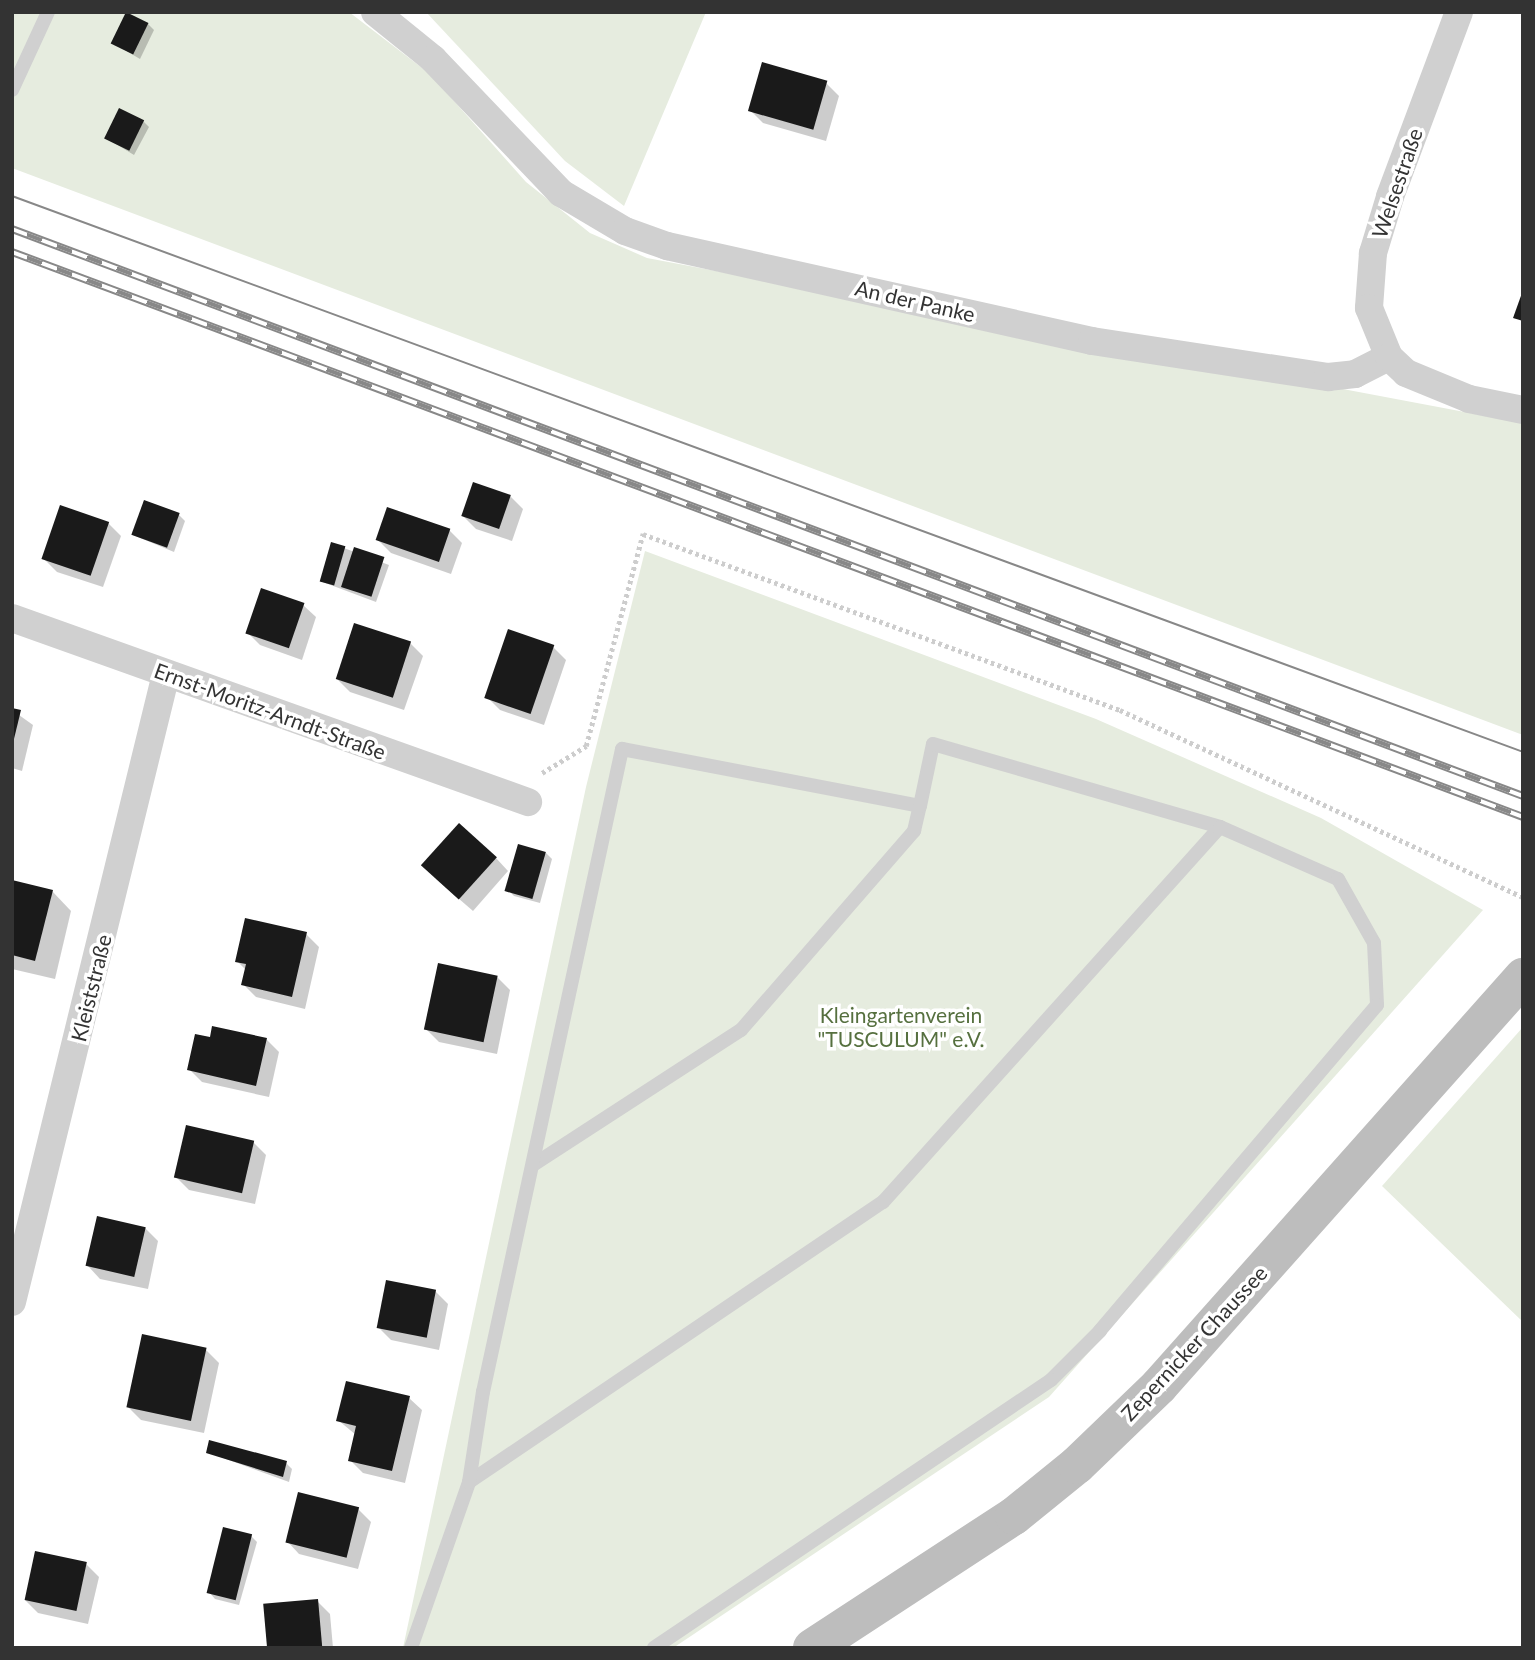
<!DOCTYPE html>
<meta charset="utf-8">
<style>
body{margin:0}
#map{position:relative;width:1535px;height:1660px;overflow:hidden;background:#fff;font-family:Lato,sans-serif}
div>[style]{position:absolute}
.green>*{inset:0;background:#e6ecdf}
.shadow>*{inset:0;background:#0003}
.building>*{inset:0;background:#1a1a1a;transform-origin:0 0}
.path>*{height:4.5px;margin-top:-2.25px;transform-origin:0;background:repeating-linear-gradient(90deg,#cdcdcd 0 3.5px,transparent 0 7px)}
.lane>*{height:14px;margin:-7px;padding:0 7px;transform-origin:7px;border-radius:7px;background:#d0d0d0}
.street>*{height:28px;margin:-14px;padding:0 14px;transform-origin:14px;border-radius:14px;background:#d0d0d0}
.secondary>*{height:38px;margin:-19px;padding:0 19px;transform-origin:19px;border-radius:19px;background:#bdbdbd}
.tram>*{height:2px;margin:-1px;padding:0 1px;transform-origin:1px;border-radius:1px;background:#888}
.rail>*{height:8px;margin-top:-4px;transform-origin:0;background:repeating-linear-gradient(90deg,#fff 0 16px,#888 0 32px);box-sizing:border-box;border-block:2px solid #888}
span{translate:-50% -50%;white-space:nowrap;text-align:center;line-height:1.15;-webkit-text-stroke:7px #fff;paint-order:stroke}
.street-label{font-size:21px;color:#333}
.park-label{font-size:21px;color:#56703f}
.frame{position:absolute;inset:0;border:14px solid #333;pointer-events:none}
</style>
<div id="map">
<div class="green">
<i style="clip-path:polygon(12px 12px,349px 12px,430px 74px,526px 182px,590px 233px,647px 258px,1523px 423px,1523px 735px,12px 168px)"></i>
<i style="clip-path:polygon(426px 12px,706px 12px,624px 206px,565px 161px)"></i>
<i style="clip-path:polygon(645px 551px,1096px 719px,1321px 818px,1483px 910px,1049px 1397px,673px 1648px,403px 1648px,586px 787px)"></i>
<i style="clip-path:polygon(1523px 1027px,1523px 1322px,1382px 1186px)"></i>
</div>
<div class="shadow">
<i style="clip-path:polygon(148px 24px,154px 30px,140px 59px,113px 43px)"></i>
<i style="clip-path:polygon(826px 83px,839px 96px,826px 141px,763px 123px,750px 110px)"></i>
<i style="clip-path:polygon(143px 121px,149px 127px,134px 155px,106px 138px)"></i>
<i style="clip-path:polygon(510px 496px,523px 509px,512px 541px,476px 529px,463px 516px)"></i>
<i style="clip-path:polygon(179px 515px,185px 521px,174px 552px,133px 535px)"></i>
<i style="clip-path:polygon(108px 523px,121px 536px,103px 587px,57px 572px,44px 559px)"></i>
<i style="clip-path:polygon(449px 530px,462px 543px,451px 574px,391px 553px,378px 540px)"></i>
<i style="clip-path:polygon(344px 548px,389px 565px,376px 602px,320px 581px)"></i>
<i style="clip-path:polygon(303px 605px,316px 617px,302px 660px,260px 645px,247px 632px)"></i>
<i style="clip-path:polygon(410px 643px,423px 656px,404px 710px,350px 692px,337px 679px)"></i>
<i style="clip-path:polygon(553px 647px,566px 660px,544px 725px,500px 710px,487px 697px)"></i>
<i style="clip-path:polygon(12px 710px,33px 725px,22px 771px,12px 768px)"></i>
<i style="clip-path:polygon(546px 853px,552px 859px,540px 903px,514px 896px,508px 890px)"></i>
<i style="clip-path:polygon(496px 858px,508px 871px,473px 911px,436px 879px)"></i>
<i style="clip-path:polygon(12px 881px,52px 891px,71px 911px,55px 979px,12px 969px)"></i>
<i style="clip-path:polygon(306px 934px,319px 947px,305px 1009px,256px 997px,243px 984px,246px 970px,237px 961px)"></i>
<i style="clip-path:polygon(497px 977px,510px 990px,497px 1054px,439px 1042px,426px 1029px)"></i>
<i style="clip-path:polygon(211px 1039px,266px 1039px,279px 1052px,269px 1097px,202px 1082px,189px 1069px)"></i>
<i style="clip-path:polygon(253px 1142px,266px 1155px,255px 1204px,189px 1190px,176px 1177px)"></i>
<i style="clip-path:polygon(145px 1228px,158px 1241px,148px 1289px,100px 1279px,88px 1266px)"></i>
<i style="clip-path:polygon(435px 1291px,448px 1304px,439px 1350px,391px 1340px,378px 1327px)"></i>
<i style="clip-path:polygon(206px 1350px,219px 1363px,204px 1433px,141px 1420px,128px 1407px)"></i>
<i style="clip-path:polygon(409px 1398px,422px 1410px,405px 1483px,363px 1473px,350px 1460px,356px 1435px,338px 1420px)"></i>
<i style="clip-path:polygon(207px 1452px,286px 1463px,292px 1469px,289px 1482px)"></i>
<i style="clip-path:polygon(358px 1509px,371px 1522px,358px 1569px,299px 1554px,287px 1541px)"></i>
<i style="clip-path:polygon(251px 1536px,257px 1542px,239px 1605px,215px 1599px,209px 1592px)"></i>
<i style="clip-path:polygon(86px 1564px,99px 1577px,88px 1624px,38px 1613px,25px 1600px)"></i>
<i style="clip-path:polygon(317px 1601px,330px 1614px,333px 1648px,268px 1648px)"></i>
</div>
<div class="building">
<i style="left:126px;top:12px;width:25px;height:35px;rotate:26deg"></i>
<i style="left:762px;top:62px;width:68px;height:51px;rotate:16deg"></i>
<i style="left:119px;top:108px;width:28px;height:34px;rotate:26deg"></i>
<i style="clip-path:polygon(1522px 293px,1523px 293px,1523px 321px,1513px 318px)"></i>
<i style="left:473px;top:482px;width:40px;height:36px;rotate:19deg"></i>
<i style="left:144px;top:500px;width:38px;height:37px;rotate:20deg"></i>
<i style="left:60px;top:505px;width:52px;height:57px;rotate:19deg"></i>
<i style="left:387px;top:507px;width:67px;height:35px;rotate:19deg"></i>
<i style="left:331px;top:542px;width:15px;height:41px;rotate:16deg"></i>
<i style="left:354px;top:547px;width:32px;height:42px;rotate:18deg"></i>
<i style="left:261px;top:588px;width:46px;height:48px;rotate:19deg"></i>
<i style="left:354px;top:623px;width:60px;height:59px;rotate:18deg"></i>
<i style="left:508px;top:629px;width:49px;height:73px;rotate:19deg"></i>
<i style="clip-path:polygon(12px 708px,21px 710px,13px 743px,12px 743px)"></i>
<i style="left:459px;top:823px;width:51px;height:57px;rotate:42deg"></i>
<i style="left:518px;top:844px;width:29px;height:49px;rotate:16deg"></i>
<i style="clip-path:polygon(12px 880px,53px 890px,35px 961px,12px 955px)"></i>
<i style="clip-path:polygon(245px 918px,307px 932px,292px 997px,241px 985px,246px 964px,235px 962px)"></i>
<i style="left:438px;top:963px;width:61px;height:68px;rotate:12deg"></i>
<i style="clip-path:polygon(212px 1026px,267px 1038px,256px 1086px,187px 1070px,195px 1034px,210px 1037px)"></i>
<i style="left:186px;top:1125px;width:70px;height:54px;rotate:13deg"></i>
<i style="left:97px;top:1216px;width:50px;height:51px;rotate:13deg"></i>
<i style="left:386px;top:1280px;width:51px;height:49px;rotate:11deg"></i>
<i style="left:142px;top:1334px;width:66px;height:75px;rotate:12deg"></i>
<i style="clip-path:polygon(346px 1381px,410px 1396px,392px 1471px,348px 1461px,356px 1426px,336px 1421px)"></i>
<i style="clip-path:polygon(209px 1440px,287px 1461px,283px 1477px,206px 1453px)"></i>
<i style="left:298px;top:1492px;width:63px;height:52px;rotate:14deg"></i>
<i style="left:223px;top:1527px;width:30px;height:68px;rotate:14deg"></i>
<i style="left:35px;top:1551px;width:53px;height:50px;rotate:12deg"></i>
<i style="left:318px;top:1599px;width:49px;height:55px;rotate:85deg"></i>
</div>
<div class="path">
<i style="left:542px;top:773px;width:52px;rotate:-31.5deg"></i>
<i style="left:586px;top:746px;width:220px;rotate:-75deg"></i>
<i style="left:643px;top:534px;width:508px;rotate:20.25deg"></i>
<i style="left:1120px;top:710px;width:444px;rotate:24.9deg"></i>
</div>
<div class="lane">
<i style="left:12px;top:90px;width:86px;rotate:-65.2deg"></i>
<i style="left:533px;top:1165px;width:248px;rotate:-33deg"></i>
<i style="left:741px;top:1030px;width:264px;rotate:-49deg"></i>
<i style="left:914px;top:831px;width:26px;rotate:-77deg"></i>
<i style="left:469px;top:1482px;width:500px;rotate:-34.1deg"></i>
<i style="left:883px;top:1202px;width:504px;rotate:-48.06deg"></i>
<i style="left:411px;top:1648px;width:176px;rotate:-70.7deg"></i>
<i style="left:469px;top:1482px;width:91px;rotate:-81.2deg"></i>
<i style="left:483px;top:1392px;width:658px;rotate:-77.8deg"></i>
<i style="left:622px;top:749px;width:303px;rotate:10.8deg"></i>
<i style="left:920px;top:806px;width:63px;rotate:-78.2deg"></i>
<i style="left:933px;top:744px;width:299px;rotate:16.1deg"></i>
<i style="left:1220px;top:827px;width:129px;rotate:23.8deg"></i>
<i style="left:1338px;top:879px;width:73px;rotate:60.6deg"></i>
<i style="left:1374px;top:943px;width:62px;rotate:87.2deg"></i>
<i style="left:1377px;top:1005px;width:428px;rotate:130.4deg"></i>
<i style="left:1100px;top:1331px;width:69px;rotate:135deg"></i>
<i style="left:1051px;top:1380px;width:479px;rotate:146deg"></i>
</div>
<div class="street">
<i style="left:375px;top:12px;width:75px;rotate:39deg"></i>
<i style="left:433px;top:59px;width:185px;rotate:46.3deg"></i>
<i style="left:561px;top:193px;width:74px;rotate:30.7deg"></i>
<i style="left:625px;top:231px;width:45px;rotate:19.7deg"></i>
<i style="left:667px;top:246px;width:435px;rotate:12.6deg"></i>
<i style="left:1092px;top:341px;width:239px;rotate:8.7deg"></i>
<i style="left:1328px;top:377px;width:27px;rotate:-6deg"></i>
<i style="left:1355px;top:374px;width:38px;rotate:-27deg"></i>
<i style="left:1459px;top:12px;width:197px;rotate:110.5deg"></i>
<i style="left:1390px;top:197px;width:59px;rotate:106.9deg"></i>
<i style="left:1373px;top:253px;width:55px;rotate:94.2deg"></i>
<i style="left:1369px;top:308px;width:53px;rotate:67.8deg"></i>
<i style="left:1389px;top:357px;width:23px;rotate:43deg"></i>
<i style="left:1406px;top:373px;width:68px;rotate:22.4deg"></i>
<i style="left:1469px;top:399px;width:55px;rotate:11.5deg"></i>
<i style="left:12px;top:618px;width:548px;rotate:19.63deg"></i>
<i style="left:12px;top:1302px;width:647px;rotate:-76.22deg"></i>
</div>
<div class="secondary">
<i style="left:812px;top:1648px;width:241px;rotate:-33.2deg"></i>
<i style="left:1014px;top:1516px;width:81px;rotate:-39deg"></i>
<i style="left:1077px;top:1465px;width:114px;rotate:-43.9deg"></i>
<i style="left:1159px;top:1386px;width:548px;rotate:-48.33deg"></i>
</div>
<div class="tram">
<i style="left:12px;top:196px;width:1610px;rotate:20.2deg"></i>
</div>
<div class="rail">
<i style="left:12px;top:229px;width:1614px;rotate:20.57deg"></i>
<i style="left:12px;top:252px;width:1613px;rotate:20.5deg"></i>
</div>
<div class="street-label">
<span style="left:1397px;top:183px;rotate:-71deg">Welsestraße</span>
<span style="left:915px;top:301px;rotate:13deg">An der Panke</span>
<span style="left:270px;top:711px;rotate:20deg">Ernst-Moritz-Arndt-Straße</span>
<span style="left:91px;top:988px;rotate:-76deg">Kleiststraße</span>
<span style="left:1194px;top:1343px;rotate:-47deg">Zepernicker Chaussee</span>
</div>
<div class="park-label">
<span style="left:901px;top:1027px">Kleingartenverein<br>"TUSCULUM" e.V.</span>
</div>
<div class="frame"></div>
</div>
